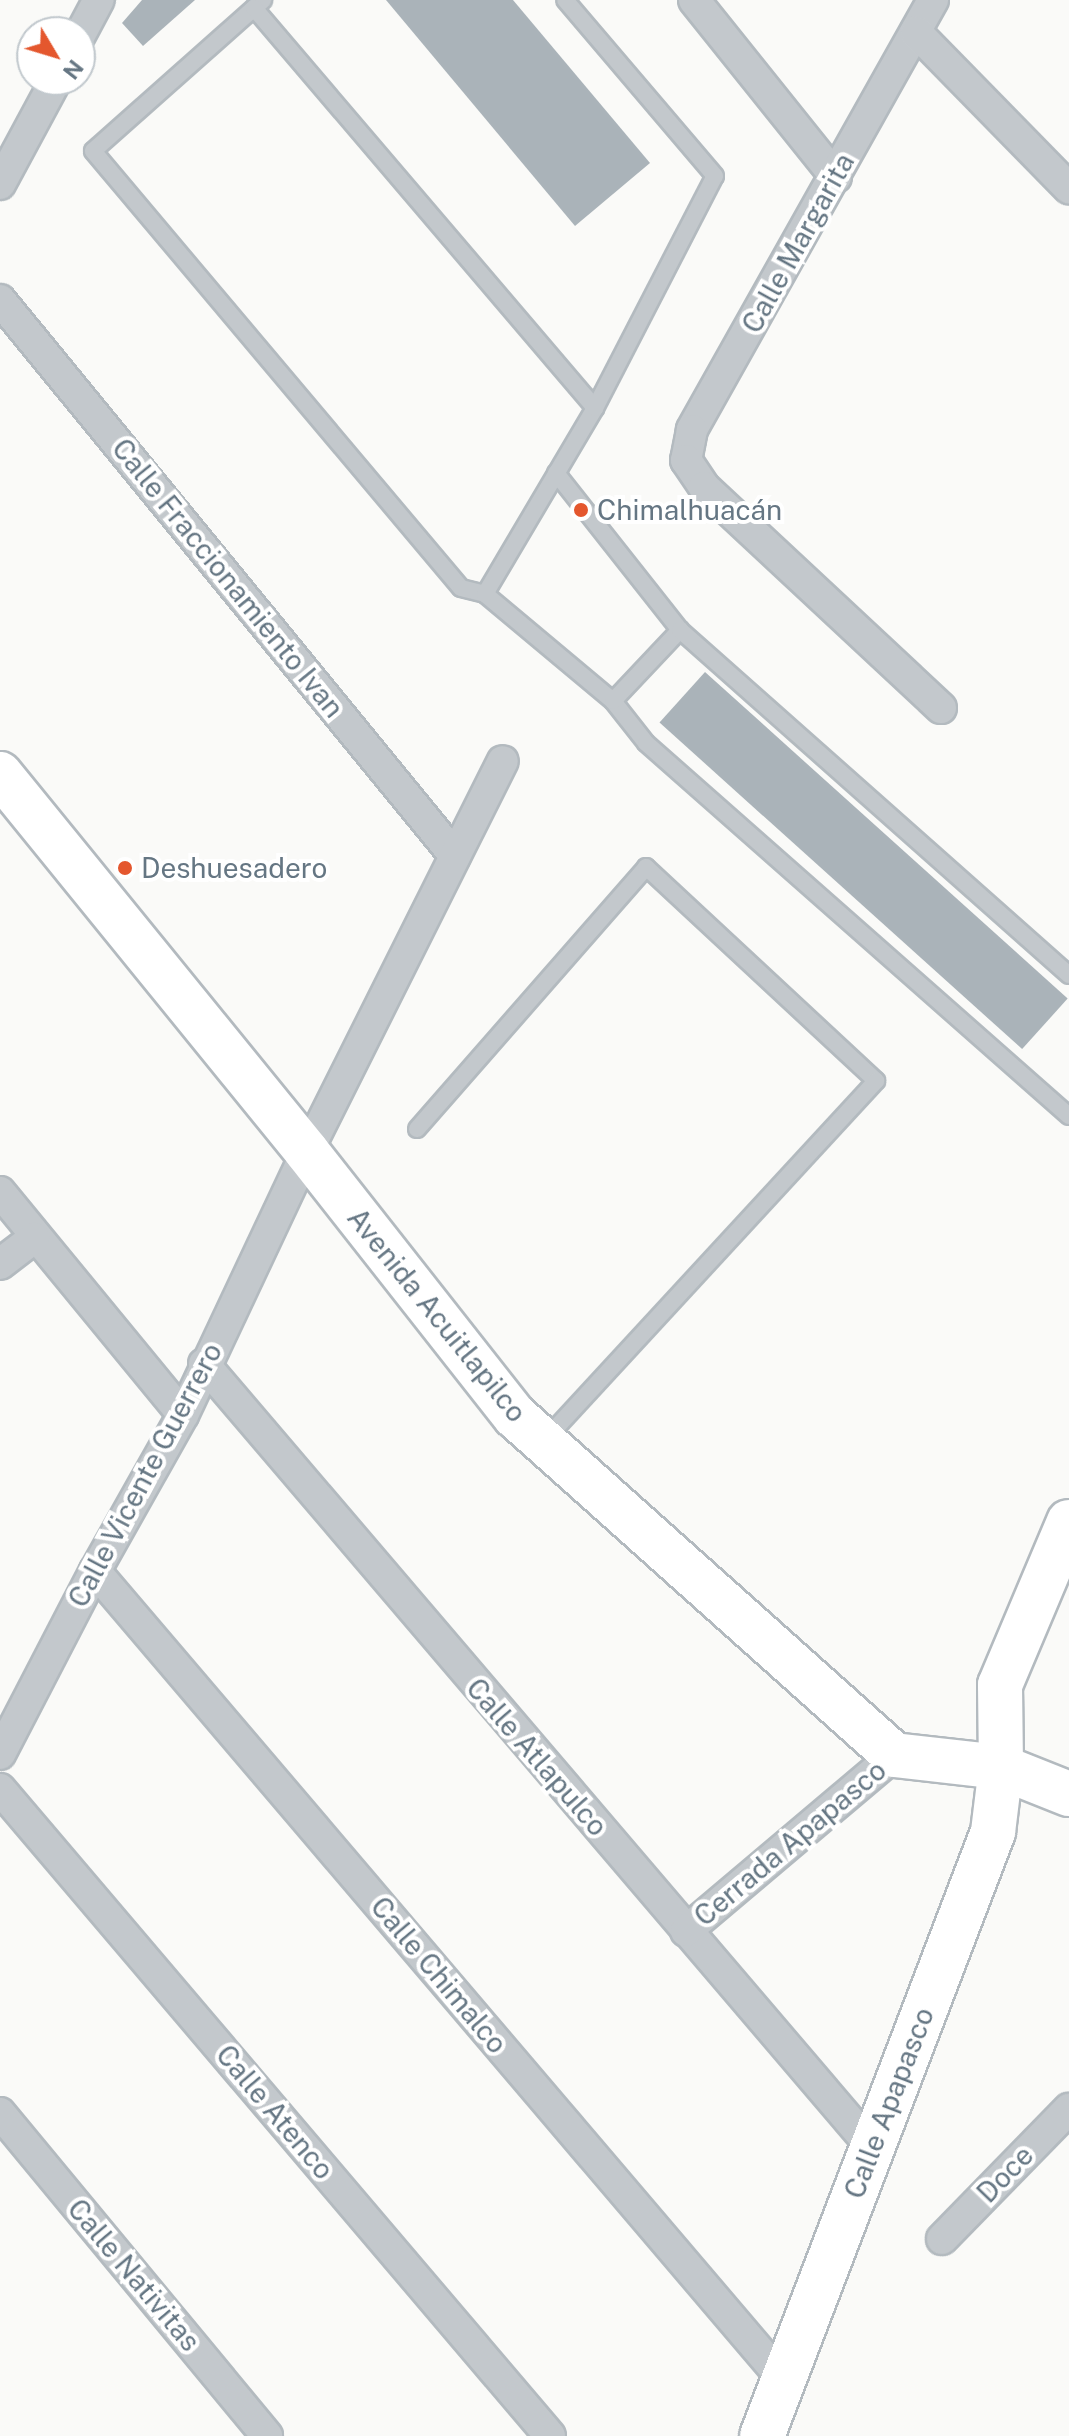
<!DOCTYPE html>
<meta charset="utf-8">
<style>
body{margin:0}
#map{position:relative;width:1069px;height:2436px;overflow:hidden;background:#fafaf8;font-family:"Public Sans",sans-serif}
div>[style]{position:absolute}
.building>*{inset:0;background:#aab3b9;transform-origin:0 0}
.roads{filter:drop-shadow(2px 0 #b3babf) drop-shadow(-2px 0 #b3babf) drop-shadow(0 2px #b3babf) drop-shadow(0 -2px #b3babf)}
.lane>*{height:16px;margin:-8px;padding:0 8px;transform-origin:8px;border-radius:8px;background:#c3c8cc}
.street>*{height:30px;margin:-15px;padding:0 15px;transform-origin:15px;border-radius:15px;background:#c3c8cc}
.secondary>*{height:44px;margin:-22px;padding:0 22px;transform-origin:22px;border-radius:22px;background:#fff}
.dots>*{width:22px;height:22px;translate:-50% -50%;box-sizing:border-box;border:4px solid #fff;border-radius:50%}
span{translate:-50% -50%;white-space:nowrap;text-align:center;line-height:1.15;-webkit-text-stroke:8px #fff;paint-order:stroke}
.street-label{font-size:28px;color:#657683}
.poi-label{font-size:28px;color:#657683}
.left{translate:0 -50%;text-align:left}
.north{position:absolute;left:16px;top:16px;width:80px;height:80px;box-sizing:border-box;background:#fff;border:2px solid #c1c8cd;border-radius:50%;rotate:128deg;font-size:22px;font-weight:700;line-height:32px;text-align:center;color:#657683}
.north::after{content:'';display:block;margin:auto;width:28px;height:36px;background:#e4572e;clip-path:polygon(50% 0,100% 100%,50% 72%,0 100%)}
</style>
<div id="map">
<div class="building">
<i style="clip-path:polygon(142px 0,195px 0,143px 46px,122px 23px)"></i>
<i style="clip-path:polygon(386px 0,513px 0,650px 163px,575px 226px)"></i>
<i style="left:705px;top:672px;width:488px;height:68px;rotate:42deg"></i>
</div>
<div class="roads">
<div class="lane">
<i style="left:263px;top:0;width:227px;rotate:138.4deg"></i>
<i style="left:93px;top:151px;width:571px;rotate:49.9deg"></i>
<i style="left:461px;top:588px;width:25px;rotate:14deg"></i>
<i style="left:485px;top:594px;width:167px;rotate:39.9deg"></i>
<i style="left:613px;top:701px;width:53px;rotate:51.8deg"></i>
<i style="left:646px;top:743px;width:564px;rotate:41.41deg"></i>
<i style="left:254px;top:8px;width:526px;rotate:49.55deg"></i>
<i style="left:556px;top:473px;width:200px;rotate:51.7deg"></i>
<i style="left:485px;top:594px;width:216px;rotate:-59.4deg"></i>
<i style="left:595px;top:408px;width:261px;rotate:-62.7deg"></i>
<i style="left:715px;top:176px;width:231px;rotate:-130.4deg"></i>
<i style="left:613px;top:701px;width:98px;rotate:-46.7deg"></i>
<i style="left:680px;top:630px;width:520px;rotate:41.57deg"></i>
<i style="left:417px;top:1129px;width:348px;rotate:-48.8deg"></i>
<i style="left:646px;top:867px;width:314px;rotate:42.9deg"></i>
<i style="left:876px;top:1081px;width:490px;rotate:132.7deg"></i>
</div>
<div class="street">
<i style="left:694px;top:0;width:227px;rotate:51.3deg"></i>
<i style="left:933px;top:0;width:493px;rotate:119.3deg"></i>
<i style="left:692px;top:430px;width:31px;rotate:101deg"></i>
<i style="left:686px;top:460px;width:32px;rotate:56deg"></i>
<i style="left:704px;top:487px;width:324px;rotate:43deg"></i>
<i style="left:916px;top:32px;width:219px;rotate:45.6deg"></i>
<i style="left:80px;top:35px;width:40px;rotate:-62deg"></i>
<i style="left:0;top:184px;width:118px;rotate:-61.7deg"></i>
<i style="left:0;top:300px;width:718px;rotate:50.7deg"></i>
<i style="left:0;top:1192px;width:288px;rotate:50.6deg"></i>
<i style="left:0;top:1264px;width:43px;rotate:-37.4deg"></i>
<i style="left:204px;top:1364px;width:1029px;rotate:49.53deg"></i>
<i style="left:95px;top:1571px;width:1063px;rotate:49.58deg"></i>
<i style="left:0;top:1754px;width:206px;rotate:-62.6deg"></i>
<i style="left:95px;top:1571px;width:179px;rotate:-60.6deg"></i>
<i style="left:183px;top:1415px;width:291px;rotate:-64.8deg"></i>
<i style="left:307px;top:1152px;width:437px;rotate:-63.4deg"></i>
<i style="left:0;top:1789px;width:849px;rotate:49.63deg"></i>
<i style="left:686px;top:1931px;width:272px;rotate:-40.2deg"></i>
<i style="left:0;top:2113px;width:419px;rotate:50.4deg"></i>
<i style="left:942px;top:2239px;width:182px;rotate:-45.7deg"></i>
</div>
<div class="secondary">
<i style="left:0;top:774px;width:487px;rotate:50.9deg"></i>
<i style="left:307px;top:1152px;width:336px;rotate:51.8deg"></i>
<i style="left:515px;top:1416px;width:508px;rotate:41.81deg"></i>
<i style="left:894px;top:1755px;width:108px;rotate:6.4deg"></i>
<i style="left:1001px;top:1767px;width:73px;rotate:21.7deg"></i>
<i style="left:762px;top:2436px;width:647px;rotate:-69.07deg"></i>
<i style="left:993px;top:1832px;width:65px;rotate:-83deg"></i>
<i style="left:1001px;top:1767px;width:82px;rotate:-90.7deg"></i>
<i style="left:1000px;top:1685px;width:177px;rotate:-67.1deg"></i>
</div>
</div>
<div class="dots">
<i style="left:581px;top:510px;background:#e4572e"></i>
<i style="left:125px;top:868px;background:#e4572e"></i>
</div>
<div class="street-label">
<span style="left:798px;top:243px;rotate:-61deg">Calle Margarita</span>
<span style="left:228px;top:578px;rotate:51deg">Calle Fraccionamiento Ivan</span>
<span style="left:437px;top:1315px;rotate:51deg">Avenida Acuitlapilco</span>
<span style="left:145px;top:1475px;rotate:-62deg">Calle Vicente Guerrero</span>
<span style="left:537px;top:1757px;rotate:49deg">Calle Atlapulco</span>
<span style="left:790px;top:1843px;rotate:-40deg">Cerrada Apapasco</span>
<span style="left:439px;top:1975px;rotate:50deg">Calle Chimalco</span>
<span style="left:889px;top:2103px;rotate:-69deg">Calle Apapasco</span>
<span style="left:275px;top:2112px;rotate:50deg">Calle Atenco</span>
<span style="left:1005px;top:2174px;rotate:-46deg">Doce</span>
<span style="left:134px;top:2275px;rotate:50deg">Calle Nativitas</span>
</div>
<div class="poi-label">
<span class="left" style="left:597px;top:510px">Chimalhuacán</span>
<span class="left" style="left:141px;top:868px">Deshuesadero</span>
</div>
<div class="north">N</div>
</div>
